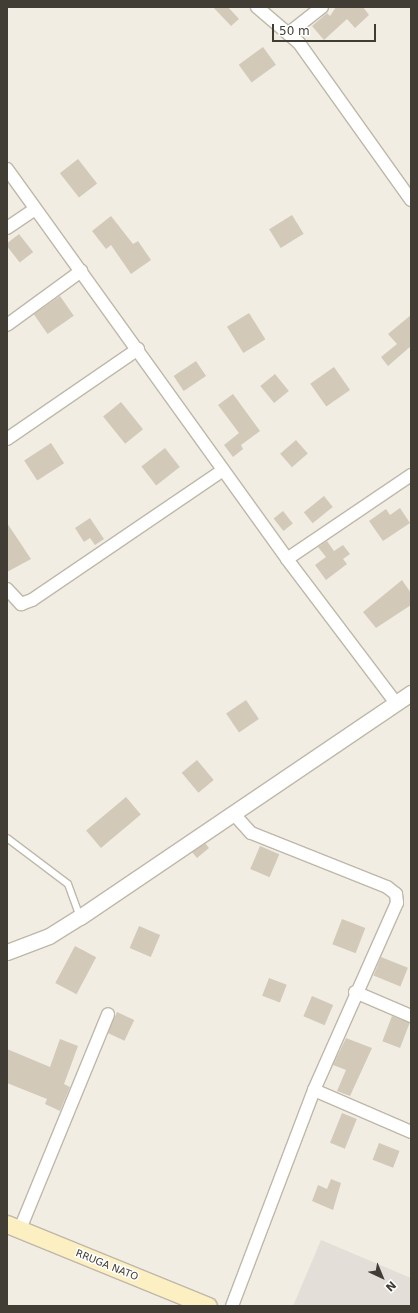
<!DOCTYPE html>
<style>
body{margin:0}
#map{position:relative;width:418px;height:1313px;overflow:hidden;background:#f1ede3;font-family:"DejaVu Sans",sans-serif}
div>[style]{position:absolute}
.industrial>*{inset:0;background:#e3ded8}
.building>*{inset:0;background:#d2c9b9;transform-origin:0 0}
.roads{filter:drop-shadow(1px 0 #bfb8a9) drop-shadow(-1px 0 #bfb8a9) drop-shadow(0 1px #bfb8a9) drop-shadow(0 -1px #bfb8a9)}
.service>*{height:6px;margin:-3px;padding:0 3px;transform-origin:3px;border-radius:3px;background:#fff}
.minor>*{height:12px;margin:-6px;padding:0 6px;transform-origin:6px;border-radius:6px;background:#fff}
.tertiary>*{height:15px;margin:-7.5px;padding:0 7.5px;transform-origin:7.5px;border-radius:7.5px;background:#fff}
.secondary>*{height:17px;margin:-8.5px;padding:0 8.5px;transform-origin:8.5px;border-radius:8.5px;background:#fcefc2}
span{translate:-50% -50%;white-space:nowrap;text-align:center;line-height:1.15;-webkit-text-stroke:3px #fff;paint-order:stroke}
.street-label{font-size:10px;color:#423d34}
.frame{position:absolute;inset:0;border:8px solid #423d34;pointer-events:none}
.north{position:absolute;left:362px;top:1257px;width:40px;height:40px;-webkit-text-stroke:3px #fff;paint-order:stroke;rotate:136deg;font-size:11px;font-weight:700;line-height:16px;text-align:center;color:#423d34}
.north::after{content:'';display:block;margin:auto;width:14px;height:18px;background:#423d34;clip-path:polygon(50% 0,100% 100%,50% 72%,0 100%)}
.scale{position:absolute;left:272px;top:24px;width:104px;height:18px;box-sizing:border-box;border:2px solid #423d34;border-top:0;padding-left:5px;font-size:12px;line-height:14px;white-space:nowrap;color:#423d34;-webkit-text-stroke:3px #fff;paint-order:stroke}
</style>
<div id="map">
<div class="industrial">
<i style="clip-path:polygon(321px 1240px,411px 1278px,411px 1306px,293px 1306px)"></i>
</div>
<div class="building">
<i style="clip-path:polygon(213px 7px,228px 7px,239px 19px,231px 26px)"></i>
<i style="clip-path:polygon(336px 7px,363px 7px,369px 15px,355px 28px,347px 19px,324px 40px,312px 26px,327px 13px,330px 16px)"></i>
<i style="left:263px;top:47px;width:22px;height:30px;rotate:54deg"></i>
<i style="left:78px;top:159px;width:31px;height:23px;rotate:52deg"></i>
<i style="left:292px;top:215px;width:22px;height:27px;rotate:58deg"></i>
<i style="clip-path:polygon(111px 216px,133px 244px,138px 241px,151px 260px,131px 274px,111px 245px,106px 249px,92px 231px)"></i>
<i style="left:19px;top:234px;width:23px;height:17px;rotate:52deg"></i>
<i style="left:60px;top:296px;width:24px;height:32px;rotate:55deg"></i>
<i style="left:249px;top:313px;width:31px;height:26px;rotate:58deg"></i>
<i style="clip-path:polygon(411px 315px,411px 346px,388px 366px,381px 357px,397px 344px,388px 334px)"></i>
<i style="left:196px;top:361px;width:18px;height:27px;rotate:56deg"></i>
<i style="left:334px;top:367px;width:28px;height:29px;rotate:55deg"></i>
<i style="left:275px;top:374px;width:22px;height:19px;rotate:51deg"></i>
<i style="clip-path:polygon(233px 394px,260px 431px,241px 445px,243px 449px,233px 457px,224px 445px,239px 433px,218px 405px)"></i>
<i style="left:121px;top:402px;width:35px;height:23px;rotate:51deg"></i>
<i style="left:296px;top:440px;width:18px;height:21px;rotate:49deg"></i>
<i style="left:51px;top:443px;width:24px;height:32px;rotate:57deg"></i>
<i style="left:165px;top:448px;width:24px;height:30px;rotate:52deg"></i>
<i style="left:324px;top:496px;width:14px;height:26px;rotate:51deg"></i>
<i style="clip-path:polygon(400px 508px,410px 523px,383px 541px,369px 521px,386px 509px,390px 515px)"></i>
<i style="left:283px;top:511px;width:16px;height:12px;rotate:52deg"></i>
<i style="clip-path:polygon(90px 518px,104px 539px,95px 545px,90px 538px,84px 542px,75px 528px)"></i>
<i style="clip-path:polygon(7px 523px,31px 559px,7px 572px)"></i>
<i style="clip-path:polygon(327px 541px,334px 551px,343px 545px,350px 554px,343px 559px,347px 564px,326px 580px,315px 565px,326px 557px,318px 547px)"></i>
<i style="clip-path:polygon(402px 580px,411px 593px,411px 605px,376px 628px,363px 612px)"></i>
<i style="left:246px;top:700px;width:23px;height:24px;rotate:56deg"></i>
<i style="left:197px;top:760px;width:26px;height:20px;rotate:50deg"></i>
<i style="left:126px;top:797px;width:23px;height:52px;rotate:50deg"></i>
<i style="clip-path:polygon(205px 843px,209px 848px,197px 858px,192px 852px)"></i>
<i style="left:260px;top:846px;width:21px;height:25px;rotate:23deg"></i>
<i style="left:342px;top:919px;width:25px;height:27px;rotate:21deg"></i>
<i style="left:139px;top:926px;width:23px;height:24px;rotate:23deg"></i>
<i style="left:75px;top:946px;width:24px;height:42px;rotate:28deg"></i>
<i style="left:381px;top:957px;width:29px;height:20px;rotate:22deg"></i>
<i style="left:269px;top:978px;width:19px;height:19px;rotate:21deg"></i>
<i style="left:312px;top:996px;width:23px;height:22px;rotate:23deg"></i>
<i style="left:117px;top:1012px;width:19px;height:23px;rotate:25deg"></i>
<i style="left:392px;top:1016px;width:19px;height:27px;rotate:21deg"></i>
<i style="clip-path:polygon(346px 1038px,372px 1048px,350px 1096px,337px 1091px,346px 1070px,333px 1065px)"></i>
<i style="clip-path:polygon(60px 1039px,78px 1046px,64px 1084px,70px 1087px,60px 1111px,45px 1104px,47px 1099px,7px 1083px,7px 1049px,50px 1067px)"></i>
<i style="left:342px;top:1113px;width:16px;height:32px;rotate:22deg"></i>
<i style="left:379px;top:1143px;width:22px;height:18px;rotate:21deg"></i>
<i style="clip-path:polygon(331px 1179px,341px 1183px,333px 1210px,312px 1201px,318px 1185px,327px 1189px)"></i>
</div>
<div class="roads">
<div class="service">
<i style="left:7px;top:838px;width:76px;rotate:37deg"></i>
<i style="left:68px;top:884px;width:35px;rotate:70deg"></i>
</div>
<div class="minor">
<i style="left:257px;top:7px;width:55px;rotate:40.6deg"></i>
<i style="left:299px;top:43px;width:193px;rotate:54.5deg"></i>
<i style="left:289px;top:33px;width:42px;rotate:-38.2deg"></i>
<i style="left:7px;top:169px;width:480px;rotate:54.3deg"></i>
<i style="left:287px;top:559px;width:181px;rotate:52.9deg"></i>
<i style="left:7px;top:228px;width:34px;rotate:-34deg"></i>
<i style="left:7px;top:325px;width:92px;rotate:-36.1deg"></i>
<i style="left:7px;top:439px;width:159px;rotate:-34.5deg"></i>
<i style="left:287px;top:559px;width:150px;rotate:-34.1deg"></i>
<i style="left:7px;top:589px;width:21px;rotate:47deg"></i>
<i style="left:21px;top:604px;width:12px;rotate:-20deg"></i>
<i style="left:32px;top:600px;width:231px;rotate:-34.2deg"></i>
<i style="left:355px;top:992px;width:61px;rotate:23.2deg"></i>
<i style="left:314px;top:1090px;width:106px;rotate:23.4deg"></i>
<i style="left:20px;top:1229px;width:232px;rotate:-67.7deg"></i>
<i style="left:232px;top:1306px;width:231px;rotate:-69.2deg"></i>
<i style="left:314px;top:1090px;width:205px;rotate:-66.1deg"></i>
<i style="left:397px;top:903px;width:9px;rotate:-96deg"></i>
<i style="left:396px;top:894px;width:11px;rotate:-142deg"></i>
<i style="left:387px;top:887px;width:146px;rotate:-158.3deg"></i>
<i style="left:251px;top:833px;width:24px;rotate:-132deg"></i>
</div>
<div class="tertiary">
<i style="left:7px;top:952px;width:45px;rotate:-20.9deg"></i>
<i style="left:49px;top:936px;width:36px;rotate:-32deg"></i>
<i style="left:80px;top:917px;width:400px;rotate:-34.1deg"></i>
</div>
<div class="secondary">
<i style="left:7px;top:1224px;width:217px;rotate:22.2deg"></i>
</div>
</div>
<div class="street-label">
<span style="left:107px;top:1265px;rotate:22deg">RRUGA NATO</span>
</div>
<div class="frame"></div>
<div class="north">N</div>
<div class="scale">50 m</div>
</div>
